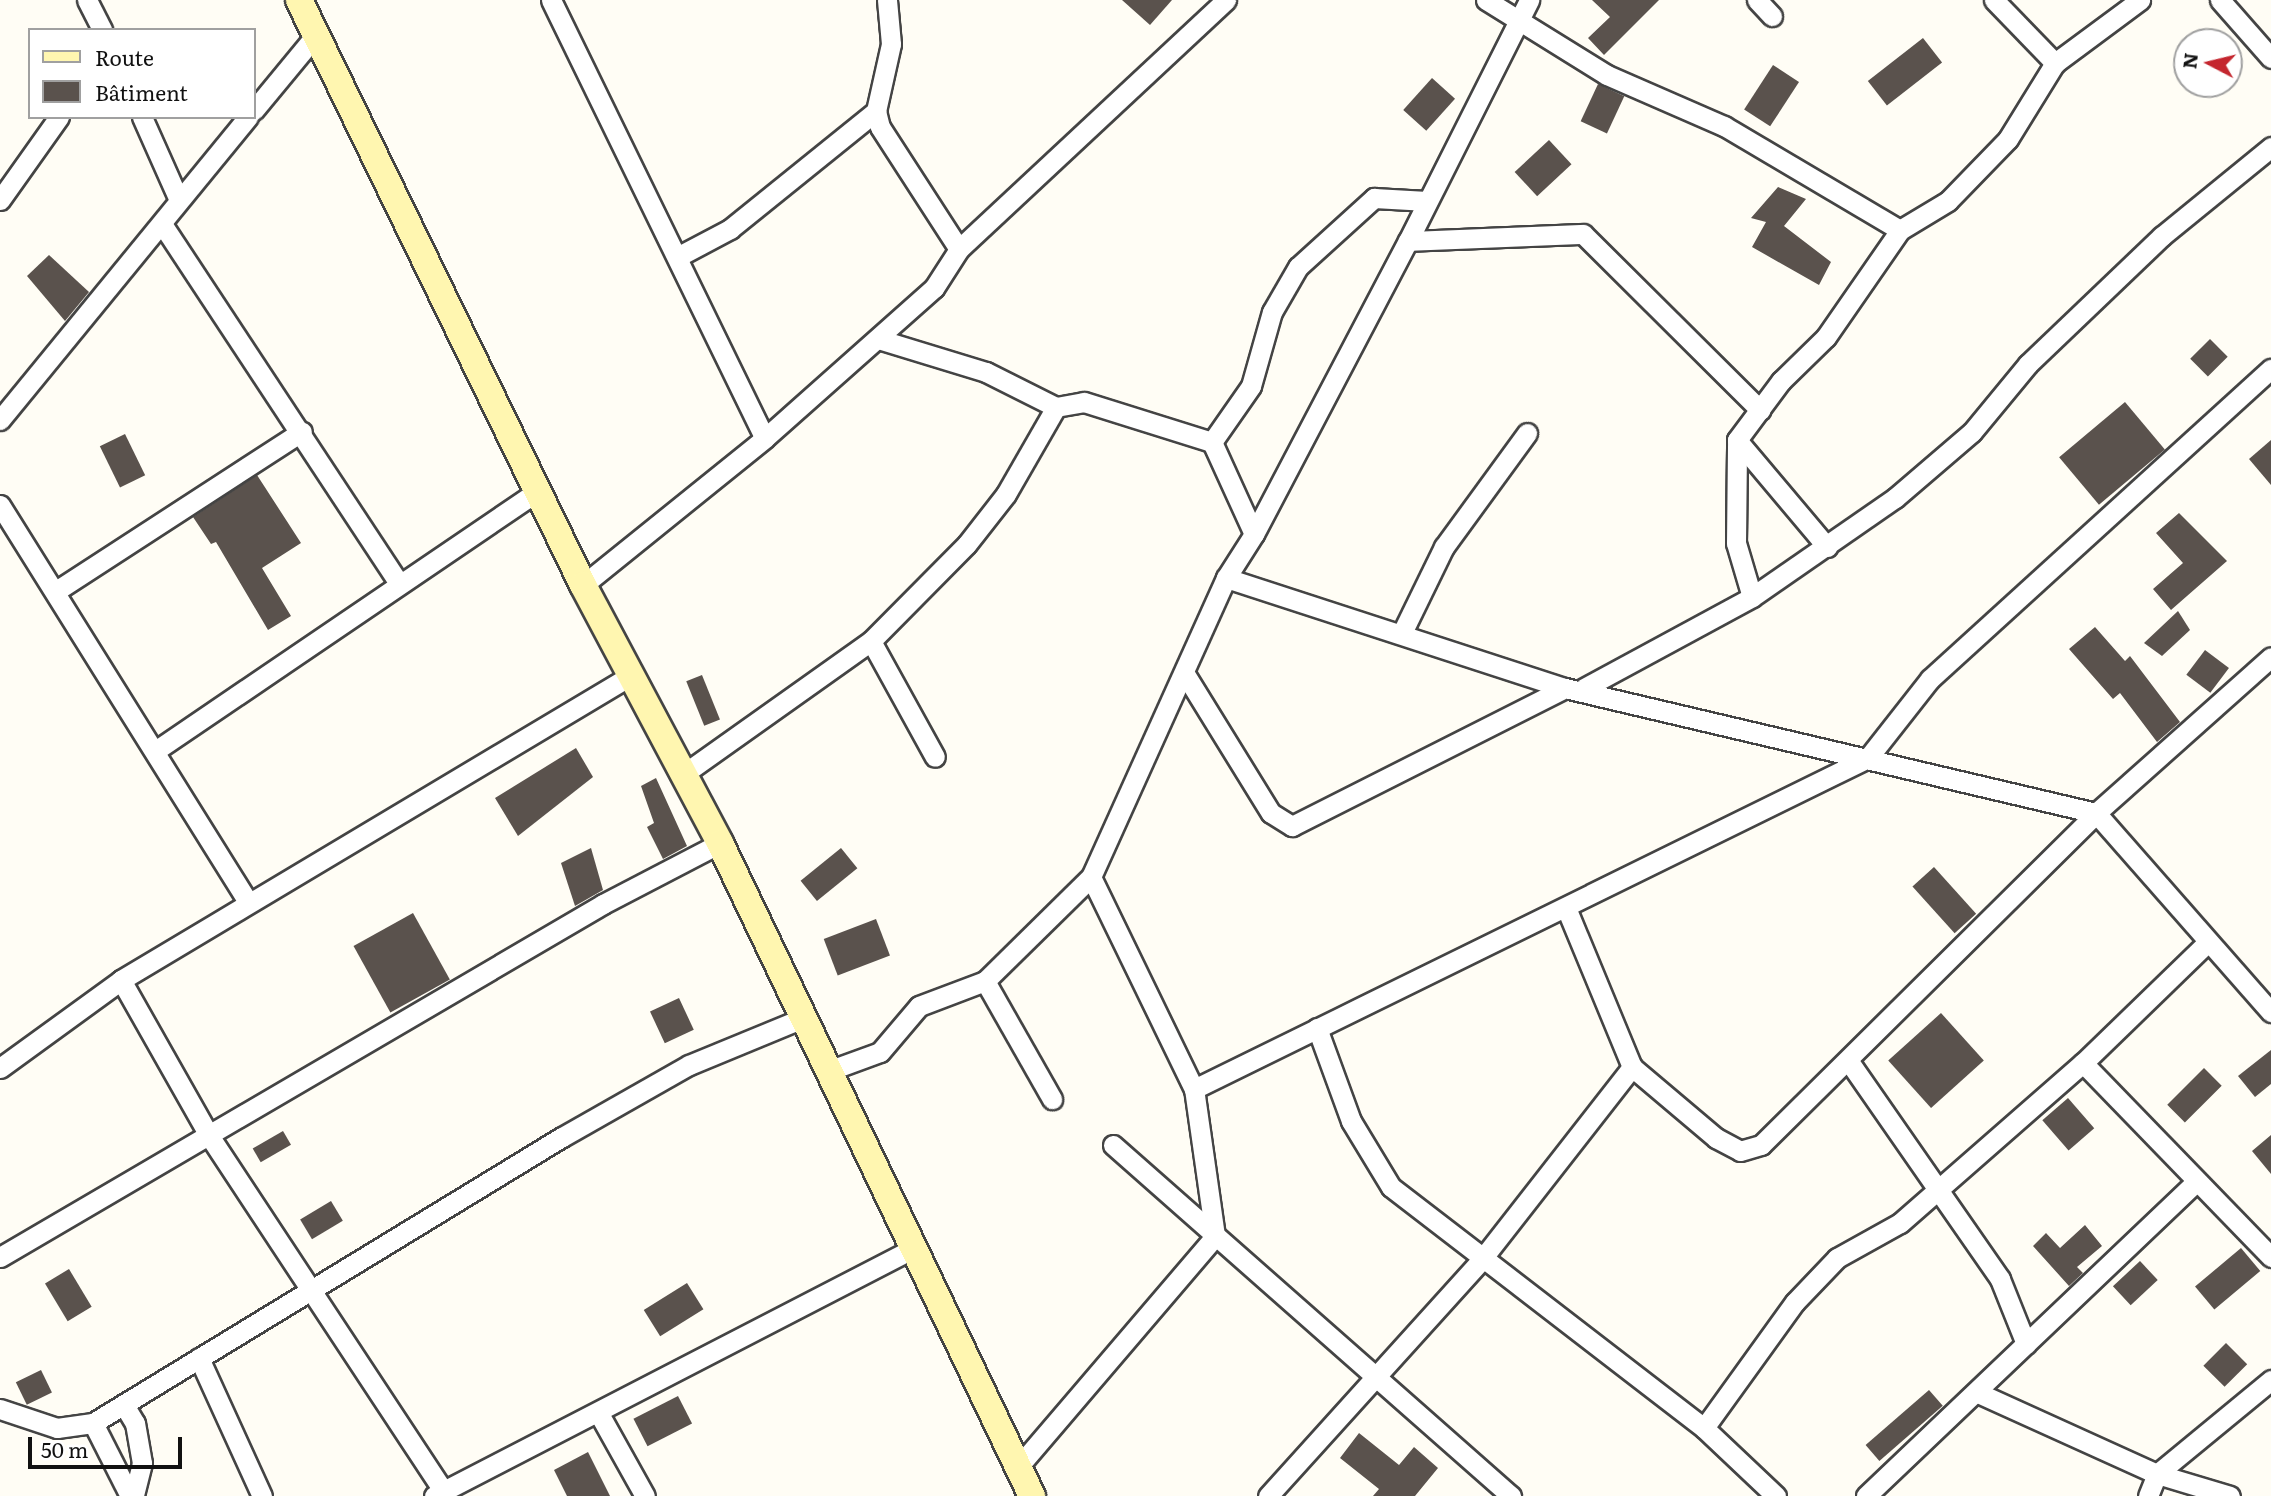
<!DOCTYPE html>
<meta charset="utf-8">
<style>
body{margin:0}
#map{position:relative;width:2271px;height:1496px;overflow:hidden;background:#fffdf5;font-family:Literata,serif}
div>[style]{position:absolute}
.building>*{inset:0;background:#5a524d;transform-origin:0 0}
.roads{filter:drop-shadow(2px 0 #444) drop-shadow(-2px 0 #444) drop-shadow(0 2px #444) drop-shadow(0 -2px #444)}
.street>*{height:19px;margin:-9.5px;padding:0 9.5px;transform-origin:9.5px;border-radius:9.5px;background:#fff}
.secondary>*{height:26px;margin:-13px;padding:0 13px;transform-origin:13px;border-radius:13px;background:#fff6b0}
span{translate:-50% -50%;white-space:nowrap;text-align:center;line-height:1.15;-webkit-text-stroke:7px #fff;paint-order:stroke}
.legend{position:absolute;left:28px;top:28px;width:228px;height:91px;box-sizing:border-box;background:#fff;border:2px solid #a0a0a0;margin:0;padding:9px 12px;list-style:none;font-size:21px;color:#111}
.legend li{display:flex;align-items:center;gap:14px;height:35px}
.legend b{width:35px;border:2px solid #a0a0a0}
.north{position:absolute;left:2173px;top:28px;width:70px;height:70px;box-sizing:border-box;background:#fff;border:2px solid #a0a0a0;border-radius:50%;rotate:277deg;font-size:19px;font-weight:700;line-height:28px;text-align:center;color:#111}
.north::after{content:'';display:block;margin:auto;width:24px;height:32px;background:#c4262e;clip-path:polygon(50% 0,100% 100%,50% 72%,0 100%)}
.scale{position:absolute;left:28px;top:1437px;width:154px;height:32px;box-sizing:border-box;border:4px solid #111;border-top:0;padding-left:9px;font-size:21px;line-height:24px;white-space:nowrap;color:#111;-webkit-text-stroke:5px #fff;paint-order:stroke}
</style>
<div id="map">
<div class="building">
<i style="clip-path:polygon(1122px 0,1172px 0,1150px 25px)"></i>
<i style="clip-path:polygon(1592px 0,1659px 0,1604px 55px,1588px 38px,1610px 17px)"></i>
<i style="left:1923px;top:38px;width:31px;height:70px;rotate:52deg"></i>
<i style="left:1773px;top:65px;width:31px;height:53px;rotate:33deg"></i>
<i style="left:1432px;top:78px;width:31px;height:43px;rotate:42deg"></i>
<i style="left:1598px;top:84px;width:29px;height:41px;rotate:25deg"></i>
<i style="left:1549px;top:140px;width:33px;height:47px;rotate:47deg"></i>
<i style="clip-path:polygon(1778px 187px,1806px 199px,1784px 226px,1831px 262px,1819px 285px,1752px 247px,1766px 222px,1751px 218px)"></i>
<i style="clip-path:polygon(49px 255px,89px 292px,65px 321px,27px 276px)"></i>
<i style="left:2210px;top:339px;width:25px;height:28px;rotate:45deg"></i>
<i style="left:2125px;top:402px;width:62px;height:86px;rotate:50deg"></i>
<i style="left:125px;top:434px;width:46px;height:28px;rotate:64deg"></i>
<i style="clip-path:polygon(2271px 440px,2271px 485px,2249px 459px)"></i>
<i style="clip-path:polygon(257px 475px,301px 543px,262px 568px,291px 616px,268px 630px,216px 542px,211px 544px,193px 517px)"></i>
<i style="clip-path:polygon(2179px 513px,2227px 561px,2171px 610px,2153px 589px,2183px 563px,2156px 533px)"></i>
<i style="clip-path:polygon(2178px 611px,2190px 630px,2162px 656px,2144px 643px)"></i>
<i style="clip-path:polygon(2095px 627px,2125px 661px,2130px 656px,2180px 722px,2157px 742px,2120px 693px,2113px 699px,2069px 649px)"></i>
<i style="left:2205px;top:650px;width:30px;height:31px;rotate:37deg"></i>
<i style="left:702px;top:675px;width:48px;height:17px;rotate:68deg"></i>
<i style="clip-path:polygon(576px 748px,593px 777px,518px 836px,495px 798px)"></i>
<i style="clip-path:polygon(656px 778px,687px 846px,663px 859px,647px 827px,654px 823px,641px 786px)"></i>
<i style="clip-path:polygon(591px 848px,603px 890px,575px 906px,561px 863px)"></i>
<i style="left:841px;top:848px;width:26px;height:52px;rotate:51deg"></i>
<i style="left:1934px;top:867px;width:63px;height:29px;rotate:48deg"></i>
<i style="left:413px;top:913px;width:76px;height:68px;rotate:61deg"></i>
<i style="left:876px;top:919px;width:39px;height:56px;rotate:69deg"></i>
<i style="left:679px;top:998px;width:35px;height:32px;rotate:65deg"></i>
<i style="left:1941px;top:1013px;width:64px;height:71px;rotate:48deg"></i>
<i style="clip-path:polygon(2271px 1050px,2271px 1084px,2255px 1097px,2238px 1076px)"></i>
<i style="left:2204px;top:1068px;width:25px;height:52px;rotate:45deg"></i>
<i style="left:2068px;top:1098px;width:40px;height:34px;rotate:49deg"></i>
<i style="left:283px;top:1131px;width:16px;height:35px;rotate:60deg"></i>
<i style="clip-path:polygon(2271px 1135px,2271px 1174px,2252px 1151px)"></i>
<i style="left:331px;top:1201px;width:23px;height:36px;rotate:59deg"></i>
<i style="clip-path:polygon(2085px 1225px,2102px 1246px,2077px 1267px,2083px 1273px,2069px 1286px,2033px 1246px,2046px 1233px,2060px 1248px)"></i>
<i style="left:2241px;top:1248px;width:30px;height:60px;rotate:50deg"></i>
<i style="left:2140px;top:1261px;width:26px;height:37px;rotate:47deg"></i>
<i style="left:69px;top:1269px;width:44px;height:28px;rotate:59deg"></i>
<i style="left:687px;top:1283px;width:31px;height:51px;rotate:58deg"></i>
<i style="left:2226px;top:1343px;width:30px;height:32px;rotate:45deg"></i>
<i style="left:41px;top:1370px;width:25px;height:28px;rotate:64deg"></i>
<i style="left:1929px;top:1390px;width:21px;height:84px;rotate:49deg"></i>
<i style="left:678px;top:1396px;width:31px;height:50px;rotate:63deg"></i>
<i style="clip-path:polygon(1359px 1433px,1399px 1465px,1414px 1447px,1438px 1468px,1415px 1496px,1373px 1496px,1379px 1489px,1340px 1458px)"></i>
<i style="clip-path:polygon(588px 1452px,610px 1496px,567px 1496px,554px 1470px)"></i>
</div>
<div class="roads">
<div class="street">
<i style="left:87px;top:0;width:34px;rotate:63deg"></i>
<i style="left:551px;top:0;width:487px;rotate:64deg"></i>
<i style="left:887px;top:0;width:44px;rotate:84.8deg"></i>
<i style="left:891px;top:44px;width:69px;rotate:102.6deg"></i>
<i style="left:876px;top:111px;width:16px;rotate:76deg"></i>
<i style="left:880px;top:127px;width:145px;rotate:57.1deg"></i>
<i style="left:1486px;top:0;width:142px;rotate:31.8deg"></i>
<i style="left:1607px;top:75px;width:128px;rotate:23.6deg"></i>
<i style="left:1724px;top:126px;width:204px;rotate:30.6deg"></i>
<i style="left:1757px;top:0;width:22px;rotate:47deg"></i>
<i style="left:1994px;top:0;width:88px;rotate:45.9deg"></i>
<i style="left:2220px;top:0;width:77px;rotate:48.7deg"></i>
<i style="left:254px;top:110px;width:96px;rotate:-50.5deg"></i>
<i style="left:142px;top:117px;width:91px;rotate:66deg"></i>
<i style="left:0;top:200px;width:102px;rotate:-54.6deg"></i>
<i style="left:162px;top:224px;width:429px;rotate:56.6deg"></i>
<i style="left:1408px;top:241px;width:270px;rotate:-63.3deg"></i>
<i style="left:679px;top:256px;width:58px;rotate:-27.9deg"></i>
<i style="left:730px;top:229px;width:188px;rotate:-38.9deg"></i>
<i style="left:878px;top:339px;width:113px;rotate:17deg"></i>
<i style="left:986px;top:372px;width:78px;rotate:26.6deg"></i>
<i style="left:1056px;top:407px;width:28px;rotate:-10deg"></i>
<i style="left:1084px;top:402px;width:134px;rotate:17.4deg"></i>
<i style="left:1212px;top:442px;width:101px;rotate:65.5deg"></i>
<i style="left:1254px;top:534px;width:52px;rotate:122.5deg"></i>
<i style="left:1226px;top:578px;width:356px;rotate:18deg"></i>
<i style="left:1565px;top:688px;width:546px;rotate:13.25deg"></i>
<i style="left:2096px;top:813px;width:265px;rotate:48.7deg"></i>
<i style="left:0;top:420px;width:392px;rotate:-50.7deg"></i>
<i style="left:1737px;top:440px;width:140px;rotate:49.9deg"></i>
<i style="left:1212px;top:442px;width:68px;rotate:-55.1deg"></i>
<i style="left:1251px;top:386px;width:77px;rotate:-74.2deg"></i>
<i style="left:1272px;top:312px;width:52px;rotate:-60deg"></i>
<i style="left:1298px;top:267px;width:103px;rotate:-42.2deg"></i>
<i style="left:1374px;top:198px;width:53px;rotate:3.2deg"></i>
<i style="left:0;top:505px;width:469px;rotate:58deg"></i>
<i style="left:1254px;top:534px;width:331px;rotate:-62.3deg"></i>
<i style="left:1408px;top:241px;width:175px;rotate:-2.3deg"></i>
<i style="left:1583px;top:234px;width:250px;rotate:44.8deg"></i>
<i style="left:583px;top:585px;width:234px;rotate:-38.9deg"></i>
<i style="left:765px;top:438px;width:226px;rotate:-41.6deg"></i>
<i style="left:934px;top:288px;width:46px;rotate:-57.3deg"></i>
<i style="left:959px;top:249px;width:365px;rotate:-43deg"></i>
<i style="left:56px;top:591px;width:293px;rotate:-33deg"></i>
<i style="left:1752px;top:597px;width:56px;rotate:-106.5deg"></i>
<i style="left:1736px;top:543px;width:103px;rotate:-89.4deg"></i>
<i style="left:1737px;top:440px;width:74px;rotate:-53.3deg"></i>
<i style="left:1781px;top:381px;width:63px;rotate:-44.4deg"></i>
<i style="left:1826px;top:337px;width:130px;rotate:-55.3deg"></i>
<i style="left:1900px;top:230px;width:56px;rotate:-31.1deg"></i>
<i style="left:1948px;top:201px;width:86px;rotate:-45.9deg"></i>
<i style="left:2008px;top:139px;width:89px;rotate:-58.3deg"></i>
<i style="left:2055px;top:63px;width:106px;rotate:-36.5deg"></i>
<i style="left:1402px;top:633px;width:96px;rotate:-64deg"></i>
<i style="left:1444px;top:547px;width:141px;rotate:-53.9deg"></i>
<i style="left:871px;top:641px;width:132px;rotate:61.1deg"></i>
<i style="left:1185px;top:674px;width:163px;rotate:58.3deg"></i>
<i style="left:1271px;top:813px;width:25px;rotate:32deg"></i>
<i style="left:1292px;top:826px;width:306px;rotate:-26.8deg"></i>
<i style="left:1584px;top:688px;width:191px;rotate:-28.4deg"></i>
<i style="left:1752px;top:597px;width:174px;rotate:-34.7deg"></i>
<i style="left:1895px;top:498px;width:101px;rotate:-40.6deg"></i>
<i style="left:1972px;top:432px;width:88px;rotate:-50.5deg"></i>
<i style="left:2028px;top:364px;width:185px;rotate:-43.7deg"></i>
<i style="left:2162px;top:236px;width:141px;rotate:-39.2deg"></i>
<i style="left:158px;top:749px;width:458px;rotate:-34.2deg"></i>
<i style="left:685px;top:773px;width:228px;rotate:-35.4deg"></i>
<i style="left:871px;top:641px;width:136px;rotate:-45.3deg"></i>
<i style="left:967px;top:544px;width:63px;rotate:-52deg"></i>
<i style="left:1006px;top:494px;width:100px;rotate:-60.1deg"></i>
<i style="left:1091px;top:877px;width:236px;rotate:64.1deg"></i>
<i style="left:1194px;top:1089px;width:751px;rotate:-26.16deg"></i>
<i style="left:1868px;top:758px;width:100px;rotate:-51.9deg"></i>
<i style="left:1930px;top:679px;width:461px;rotate:-42.3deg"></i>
<i style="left:1567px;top:910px;width:170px;rotate:67.5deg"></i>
<i style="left:1632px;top:1067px;width:110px;rotate:40.2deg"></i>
<i style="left:1716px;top:1138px;width:27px;rotate:28deg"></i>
<i style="left:1740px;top:1151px;width:22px;rotate:-16deg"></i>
<i style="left:1761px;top:1145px;width:472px;rotate:-44.7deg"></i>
<i style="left:2096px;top:813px;width:234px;rotate:-41.7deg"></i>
<i style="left:121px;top:980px;width:180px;rotate:60.5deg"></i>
<i style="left:210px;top:1137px;width:424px;rotate:56.6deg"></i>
<i style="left:985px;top:981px;width:136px;rotate:60.4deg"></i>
<i style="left:1317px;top:1028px;width:99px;rotate:69.9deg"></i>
<i style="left:1351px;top:1121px;width:77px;rotate:58.8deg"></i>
<i style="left:1391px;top:1187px;width:395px;rotate:37.6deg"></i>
<i style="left:1704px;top:1428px;width:99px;rotate:43.4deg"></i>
<i style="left:1850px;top:1063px;width:263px;rotate:55.2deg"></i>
<i style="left:2000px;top:1279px;width:70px;rotate:68.2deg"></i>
<i style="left:2083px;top:1063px;width:270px;rotate:45.9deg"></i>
<i style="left:0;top:1068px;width:150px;rotate:-36deg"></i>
<i style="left:121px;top:980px;width:596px;rotate:-30.86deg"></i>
<i style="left:828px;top:1071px;width:55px;rotate:-20.1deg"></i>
<i style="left:880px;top:1052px;width:60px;rotate:-49.7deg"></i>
<i style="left:919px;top:1006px;width:71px;rotate:-20.7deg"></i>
<i style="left:985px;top:981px;width:148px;rotate:-44.5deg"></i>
<i style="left:1091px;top:877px;width:328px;rotate:-65.7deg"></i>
<i style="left:1113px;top:1145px;width:531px;rotate:41.41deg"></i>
<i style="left:0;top:1257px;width:699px;rotate:-30.34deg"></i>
<i style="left:603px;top:904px;width:132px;rotate:-27.5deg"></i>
<i style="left:199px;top:1358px;width:152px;rotate:65.5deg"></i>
<i style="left:1976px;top:1392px;width:199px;rotate:24.4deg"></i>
<i style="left:2157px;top:1474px;width:76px;rotate:16.8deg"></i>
<i style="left:124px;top:1405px;width:21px;rotate:59deg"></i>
<i style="left:135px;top:1423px;width:41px;rotate:80.1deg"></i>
<i style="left:142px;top:1463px;width:34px;rotate:104deg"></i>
<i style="left:0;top:1409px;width:60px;rotate:18.4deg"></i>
<i style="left:57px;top:1428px;width:36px;rotate:-8deg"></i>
<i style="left:93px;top:1423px;width:549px;rotate:-31.38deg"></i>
<i style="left:562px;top:1137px;width:146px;rotate:-29.6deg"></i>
<i style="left:689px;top:1065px;width:123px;rotate:-22.4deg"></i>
<i style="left:598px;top:1412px;width:96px;rotate:60.8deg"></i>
<i style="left:93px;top:1423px;width:82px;rotate:63.1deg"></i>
<i style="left:1704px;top:1428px;width:155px;rotate:-54.2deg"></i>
<i style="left:1795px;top:1302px;width:61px;rotate:-46.3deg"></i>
<i style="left:1837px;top:1258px;width:72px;rotate:-29.1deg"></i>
<i style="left:1900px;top:1223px;width:243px;rotate:-41.2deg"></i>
<i style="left:2083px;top:1063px;width:173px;rotate:-44.1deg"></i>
<i style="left:1018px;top:1467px;width:304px;rotate:-49.5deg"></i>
<i style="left:1215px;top:1236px;width:148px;rotate:-98.1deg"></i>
<i style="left:434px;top:1496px;width:540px;rotate:-27.32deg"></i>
<i style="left:1268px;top:1496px;width:319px;rotate:-47.9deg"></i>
<i style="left:1482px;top:1259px;width:244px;rotate:-52deg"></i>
<i style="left:1866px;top:1496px;width:456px;rotate:-43.6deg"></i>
<i style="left:2148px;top:1496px;width:24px;rotate:-68deg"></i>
<i style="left:2157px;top:1474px;width:148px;rotate:-39.5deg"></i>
</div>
<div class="secondary">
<i style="left:299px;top:0;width:650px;rotate:64.1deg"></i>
<i style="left:583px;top:585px;width:292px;rotate:62deg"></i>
<i style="left:720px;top:843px;width:724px;rotate:64.46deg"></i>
</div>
</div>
<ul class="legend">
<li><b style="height:9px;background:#fff6b0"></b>Route</li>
<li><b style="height:19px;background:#5a524d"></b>Bâtiment</li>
</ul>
<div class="north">N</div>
<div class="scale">50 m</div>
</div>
